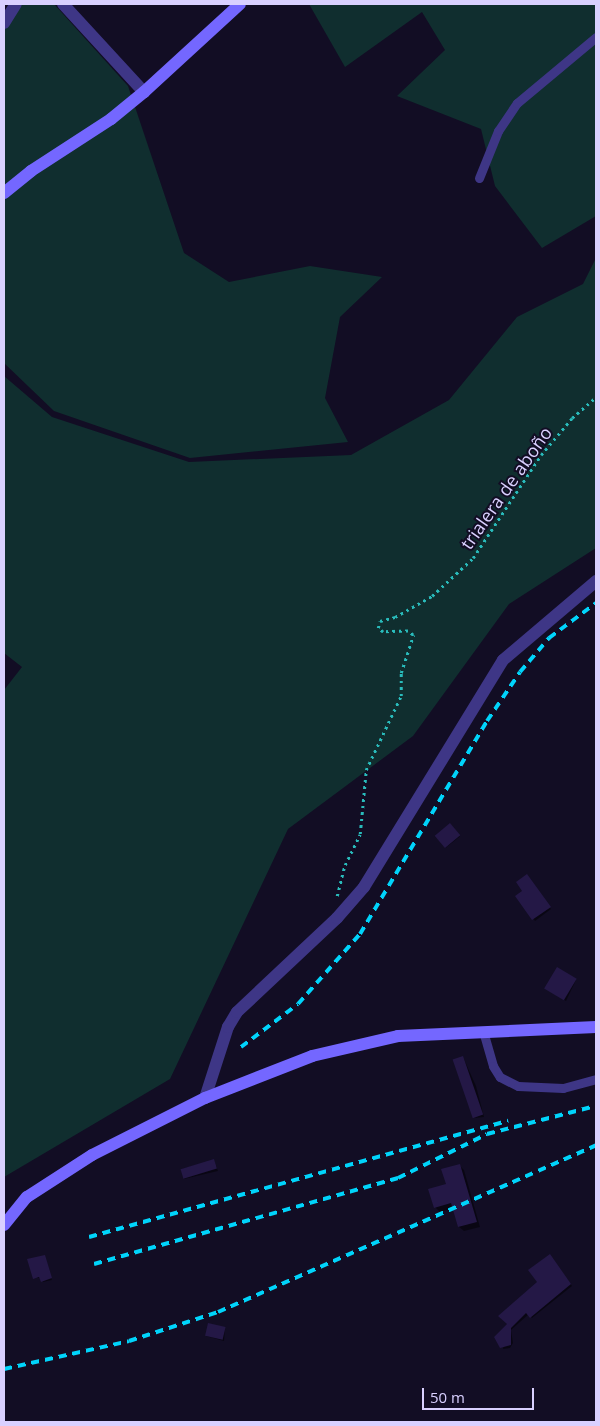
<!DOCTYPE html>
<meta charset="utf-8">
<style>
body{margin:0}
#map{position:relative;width:600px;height:1426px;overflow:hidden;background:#120d24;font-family:"Open Sans",sans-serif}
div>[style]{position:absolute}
.green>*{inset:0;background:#102e2f}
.shadow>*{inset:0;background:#0007;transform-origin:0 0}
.building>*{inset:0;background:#241846;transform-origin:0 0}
.path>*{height:2.5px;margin-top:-1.25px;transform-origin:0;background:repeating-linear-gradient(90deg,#29bbbb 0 2.5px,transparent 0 6.5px)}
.lane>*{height:9px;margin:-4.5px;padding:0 4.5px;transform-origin:4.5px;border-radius:4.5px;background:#3e3686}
.street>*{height:12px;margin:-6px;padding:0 6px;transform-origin:6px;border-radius:6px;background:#3e3686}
.secondary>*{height:12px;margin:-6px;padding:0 6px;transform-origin:6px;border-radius:6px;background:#7467ff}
.rail>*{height:4px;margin-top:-2px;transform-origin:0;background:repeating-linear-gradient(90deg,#00d4fb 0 8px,transparent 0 14px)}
span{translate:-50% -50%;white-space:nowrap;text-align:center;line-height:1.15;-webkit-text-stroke:4px #120d24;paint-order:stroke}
.street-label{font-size:18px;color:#d9d0ff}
.frame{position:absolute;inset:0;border:5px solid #d9d0ff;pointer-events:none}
.scale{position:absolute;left:422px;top:1388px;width:112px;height:22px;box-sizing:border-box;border:2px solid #d9d0ff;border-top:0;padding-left:6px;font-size:15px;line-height:18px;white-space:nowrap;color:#d9d0ff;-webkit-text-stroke:4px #120d24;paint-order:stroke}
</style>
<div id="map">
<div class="green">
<i style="clip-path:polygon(19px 4px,54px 4px,128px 86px,184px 253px,229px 282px,310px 266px,382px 277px,340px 317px,325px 398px,348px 442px,190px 458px,54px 411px,4px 363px,4px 27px)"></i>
<i style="clip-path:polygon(309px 4px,596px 4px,596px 216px,542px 248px,495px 186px,481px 129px,397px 96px,445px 50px,422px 12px,345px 67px)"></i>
<i style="clip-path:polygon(596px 258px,596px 548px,509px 604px,413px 736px,288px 829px,170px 1079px,4px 1177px,4px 690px,22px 667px,4px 653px,4px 376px,52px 417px,189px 462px,351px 455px,449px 400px,517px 317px,583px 284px)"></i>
</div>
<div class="shadow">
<i style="left:450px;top:824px;width:16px;height:18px;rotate:52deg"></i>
<i style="clip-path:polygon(528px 877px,551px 909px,535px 921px,517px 896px,524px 891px)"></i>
<i style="clip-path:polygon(576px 980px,566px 1001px,548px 990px)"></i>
<i style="clip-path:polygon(463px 1057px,476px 1086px,484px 1117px,474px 1118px)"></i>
<i style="clip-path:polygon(214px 1160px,218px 1171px,184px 1179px,182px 1169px)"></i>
<i style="clip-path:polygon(459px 1165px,464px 1170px,480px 1227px,464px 1231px,459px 1227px,454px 1208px,440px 1212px,435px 1207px)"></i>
<i style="clip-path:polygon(44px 1256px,52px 1280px,43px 1282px,41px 1278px,34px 1278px)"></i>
<i style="clip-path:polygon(551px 1258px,572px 1286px,532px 1318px,529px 1314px,511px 1330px,513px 1343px,510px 1348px,503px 1349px,508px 1324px,538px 1282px)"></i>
<i style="clip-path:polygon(225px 1328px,224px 1341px,206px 1336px)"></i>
</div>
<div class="building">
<i style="left:450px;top:823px;width:16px;height:20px;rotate:50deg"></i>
<i style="clip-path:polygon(527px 874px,551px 907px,532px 920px,515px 896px,522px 891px,516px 882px)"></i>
<i style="left:557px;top:967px;width:23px;height:25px;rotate:31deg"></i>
<i style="left:463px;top:1056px;width:62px;height:11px;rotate:71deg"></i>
<i style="left:214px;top:1159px;width:10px;height:35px;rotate:73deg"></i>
<i style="clip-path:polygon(460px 1164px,477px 1222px,458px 1227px,451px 1203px,434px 1208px,428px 1189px,446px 1184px,441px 1169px)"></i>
<i style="clip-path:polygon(550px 1254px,571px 1284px,530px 1318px,526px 1313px,511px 1328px,511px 1345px,500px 1348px,494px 1337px,507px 1324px,498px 1316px,537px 1282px,528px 1270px)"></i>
<i style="clip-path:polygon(45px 1255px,52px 1278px,41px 1282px,39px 1277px,33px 1279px,27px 1259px)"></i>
<i style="left:208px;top:1323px;width:18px;height:13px;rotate:13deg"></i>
</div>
<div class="path">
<i style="left:337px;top:896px;width:32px;rotate:-76deg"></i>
<i style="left:345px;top:865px;width:34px;rotate:-64deg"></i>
<i style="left:360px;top:834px;width:64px;rotate:-84.6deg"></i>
<i style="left:366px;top:770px;width:82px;rotate:-64.7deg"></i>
<i style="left:401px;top:696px;width:23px;rotate:-90deg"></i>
<i style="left:401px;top:673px;width:40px;rotate:-72deg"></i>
<i style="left:413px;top:635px;width:6px;rotate:-141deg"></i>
<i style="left:408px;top:631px;width:25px;rotate:178deg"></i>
<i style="left:383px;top:632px;width:6px;rotate:-141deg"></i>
<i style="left:378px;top:628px;width:7px;rotate:-74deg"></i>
<i style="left:380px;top:621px;width:16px;rotate:-15deg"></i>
<i style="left:395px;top:617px;width:43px;rotate:-29.6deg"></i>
<i style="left:432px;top:596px;width:56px;rotate:-42.8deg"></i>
<i style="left:473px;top:558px;width:123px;rotate:-56.6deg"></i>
<i style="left:541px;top:455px;width:48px;rotate:-50deg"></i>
<i style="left:572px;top:418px;width:32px;rotate:-41deg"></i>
</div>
<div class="lane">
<i style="left:479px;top:178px;width:51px;rotate:-68deg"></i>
<i style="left:498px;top:131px;width:34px;rotate:-56deg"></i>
<i style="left:517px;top:103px;width:103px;rotate:-39.9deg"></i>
<i style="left:483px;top:1031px;width:36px;rotate:74deg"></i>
<i style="left:493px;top:1066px;width:13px;rotate:58deg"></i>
<i style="left:500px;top:1077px;width:20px;rotate:27deg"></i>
<i style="left:518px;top:1086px;width:45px;rotate:2.5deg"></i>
<i style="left:563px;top:1088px;width:34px;rotate:-15deg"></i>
</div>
<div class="street">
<i style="left:63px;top:4px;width:120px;rotate:47.4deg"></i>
<i style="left:4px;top:23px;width:22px;rotate:-58deg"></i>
<i style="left:205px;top:1098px;width:75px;rotate:-72.1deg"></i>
<i style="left:228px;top:1027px;width:17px;rotate:-59deg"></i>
<i style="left:237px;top:1012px;width:137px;rotate:-43.2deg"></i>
<i style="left:337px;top:918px;width:41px;rotate:-48.9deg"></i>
<i style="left:364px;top:887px;width:266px;rotate:-58.5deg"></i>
<i style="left:503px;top:660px;width:122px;rotate:-40.3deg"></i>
</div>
<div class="secondary">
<i style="left:4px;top:193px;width:35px;rotate:-39deg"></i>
<i style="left:31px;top:171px;width:95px;rotate:-33deg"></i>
<i style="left:111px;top:119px;width:43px;rotate:-39.3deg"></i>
<i style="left:144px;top:92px;width:130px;rotate:-42.5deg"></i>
<i style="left:4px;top:1225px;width:36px;rotate:-51deg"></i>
<i style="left:27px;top:1197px;width:77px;rotate:-32.9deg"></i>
<i style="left:92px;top:1155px;width:127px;rotate:-26.8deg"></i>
<i style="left:205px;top:1098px;width:115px;rotate:-21.4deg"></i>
<i style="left:312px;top:1056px;width:88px;rotate:-13.1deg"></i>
<i style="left:398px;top:1036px;width:198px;rotate:-2.6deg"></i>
</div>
<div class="rail">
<i style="left:241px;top:1047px;width:71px;rotate:-37deg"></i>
<i style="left:298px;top:1004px;width:94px;rotate:-48.5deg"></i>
<i style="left:360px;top:934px;width:248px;rotate:-59.2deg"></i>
<i style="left:487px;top:721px;width:59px;rotate:-56deg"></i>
<i style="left:520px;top:672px;width:45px;rotate:-49.5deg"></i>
<i style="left:549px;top:638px;width:59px;rotate:-36.7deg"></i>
<i style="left:89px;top:1237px;width:435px;rotate:-15.5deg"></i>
<i style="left:94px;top:1264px;width:316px;rotate:-15.8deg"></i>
<i style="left:398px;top:1178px;width:99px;rotate:-26.3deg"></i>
<i style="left:487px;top:1134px;width:112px;rotate:-14.5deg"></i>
<i style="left:4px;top:1369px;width:128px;rotate:-12.6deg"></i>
<i style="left:129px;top:1341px;width:94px;rotate:-18deg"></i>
<i style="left:218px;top:1312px;width:413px;rotate:-23.8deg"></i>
</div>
<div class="street-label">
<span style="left:506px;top:488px;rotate:-55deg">trialera de aboño</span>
</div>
<div class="frame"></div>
<div class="scale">50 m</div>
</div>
